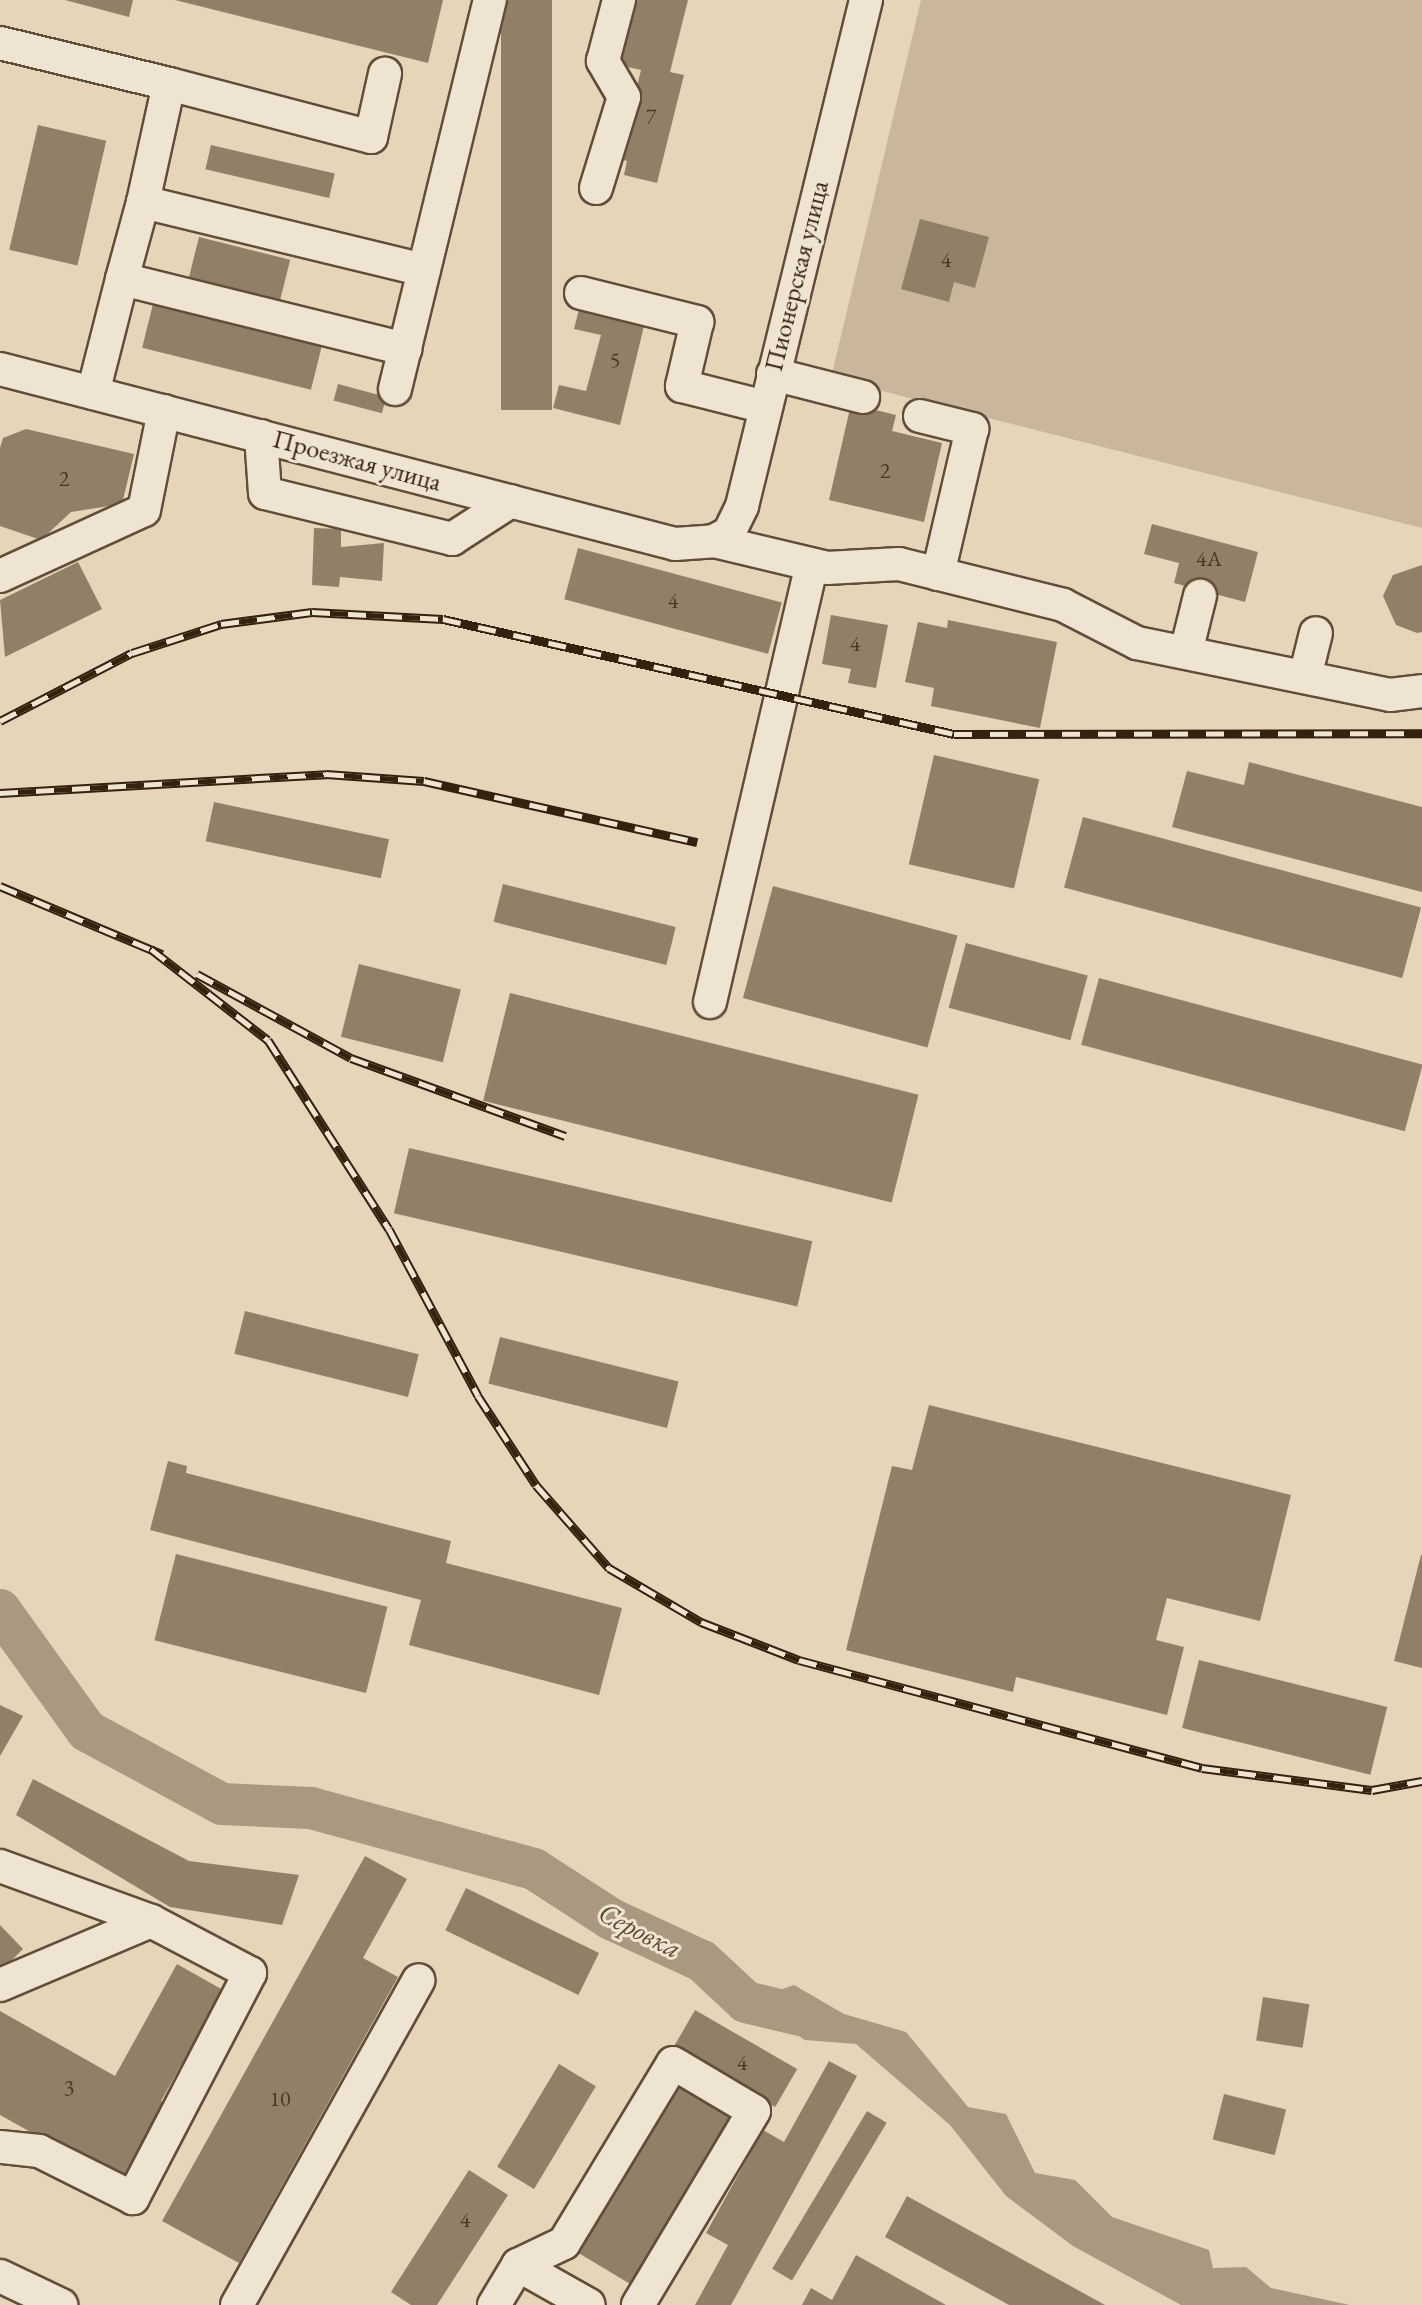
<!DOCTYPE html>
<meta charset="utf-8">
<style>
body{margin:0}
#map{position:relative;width:1422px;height:2305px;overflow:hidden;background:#e7d5ba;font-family:"EB Garamond",serif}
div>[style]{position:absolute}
.green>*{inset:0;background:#c9b69d}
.water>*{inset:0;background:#aa9880}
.river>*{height:42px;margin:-21px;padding:0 21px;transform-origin:21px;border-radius:21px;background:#aa9880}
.building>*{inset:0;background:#917f67;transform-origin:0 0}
.roads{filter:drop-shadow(2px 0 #614e39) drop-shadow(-2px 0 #614e39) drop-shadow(0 2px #614e39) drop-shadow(0 -2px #614e39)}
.minor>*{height:32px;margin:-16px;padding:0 16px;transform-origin:16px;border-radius:16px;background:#efe4d2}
.rail>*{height:9px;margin-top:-4.5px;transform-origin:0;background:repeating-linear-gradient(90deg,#efe4d2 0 18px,#34210e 0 36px);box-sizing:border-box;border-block:2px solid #34210e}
span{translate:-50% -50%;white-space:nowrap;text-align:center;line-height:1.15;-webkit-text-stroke:6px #efe4d2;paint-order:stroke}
.number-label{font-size:22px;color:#4b3824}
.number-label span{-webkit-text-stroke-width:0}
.street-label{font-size:26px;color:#34210e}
.water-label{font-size:28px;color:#5d4b36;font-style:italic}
</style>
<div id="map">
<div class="green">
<i style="clip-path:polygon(921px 0,1422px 0,1422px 528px,831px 378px)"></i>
</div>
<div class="water">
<i style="clip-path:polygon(794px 1985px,844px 2014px,906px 2032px,968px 2107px,1006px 2114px,1035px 2173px,1075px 2180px,1112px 2217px,1209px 2250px,1213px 2268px,1246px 2267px,1271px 2288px,1350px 2305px,1181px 2305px,1073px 2246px,1006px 2196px,950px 2125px,856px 2044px,805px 2040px,746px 2002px)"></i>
</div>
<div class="river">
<i style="left:0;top:1610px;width:149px;rotate:54.3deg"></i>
<i style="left:87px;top:1731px;width:153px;rotate:28.4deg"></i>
<i style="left:222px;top:1804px;width:89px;rotate:2.6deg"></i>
<i style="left:311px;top:1808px;width:231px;rotate:15.3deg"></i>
<i style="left:534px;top:1869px;width:92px;rotate:33deg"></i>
<i style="left:611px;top:1919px;width:100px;rotate:24.8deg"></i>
<i style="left:702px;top:1961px;width:60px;rotate:43deg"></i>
<i style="left:746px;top:2002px;width:56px;rotate:13.5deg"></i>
</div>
<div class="building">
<i style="clip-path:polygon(65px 0,133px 0,129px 17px)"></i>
<i style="clip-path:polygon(175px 0,443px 0,428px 63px)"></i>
<i style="left:501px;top:0;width:51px;height:410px"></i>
<i style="clip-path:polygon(636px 0,688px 0,670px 72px,684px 75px,657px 183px,624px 175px,627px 161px,619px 159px,641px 70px,619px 65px)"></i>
<i style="left:38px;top:125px;width:70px;height:128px;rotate:13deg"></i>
<i style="left:211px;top:145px;width:127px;height:25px;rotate:13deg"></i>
<i style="clip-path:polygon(920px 219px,989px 237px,975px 288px,954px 282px,949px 302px,901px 289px)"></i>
<i style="left:199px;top:237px;width:94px;height:46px;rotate:14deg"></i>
<i style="left:153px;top:304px;width:174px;height:45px;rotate:14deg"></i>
<i style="clip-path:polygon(580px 305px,645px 322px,620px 425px,553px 408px,559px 385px,586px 391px,601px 335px,574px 329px)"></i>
<i style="left:338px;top:384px;width:50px;height:17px;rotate:15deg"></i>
<i style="clip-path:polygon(851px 404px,896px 415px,892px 431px,942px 443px,924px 522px,829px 500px)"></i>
<i style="clip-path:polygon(26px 429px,134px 454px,122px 504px,71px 512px,41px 540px,0 526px,0 448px,3px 438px)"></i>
<i style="clip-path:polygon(1152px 524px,1258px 552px,1245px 602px,1174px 583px,1179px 563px,1144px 554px)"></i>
<i style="clip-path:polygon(314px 528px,341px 529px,341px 547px,384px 543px,382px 581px,340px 577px,339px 587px,312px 585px)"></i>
<i style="left:578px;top:548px;width:211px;height:53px;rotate:15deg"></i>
<i style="clip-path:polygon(78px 562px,102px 609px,5px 657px,0 600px)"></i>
<i style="clip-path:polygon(1422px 565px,1422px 632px,1417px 633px,1396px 625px,1383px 596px,1393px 575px)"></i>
<i style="clip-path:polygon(831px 615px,888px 625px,876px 688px,848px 683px,851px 669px,822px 664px)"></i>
<i style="clip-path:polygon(948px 620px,1057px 642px,1040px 728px,931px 706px,934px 688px,905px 682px,918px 622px,947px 628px)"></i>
<i style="left:934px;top:755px;width:108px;height:112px;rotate:13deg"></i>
<i style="clip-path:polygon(1249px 762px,1422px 807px,1422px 892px,1172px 827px,1187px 771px,1244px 785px)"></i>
<i style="left:214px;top:802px;width:179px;height:40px;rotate:12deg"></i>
<i style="left:1083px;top:817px;width:350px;height:73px;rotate:15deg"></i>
<i style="left:503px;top:884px;width:178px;height:39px;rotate:14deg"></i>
<i style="left:773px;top:886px;width:191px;height:116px;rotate:15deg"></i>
<i style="left:966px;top:943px;width:126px;height:67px;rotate:15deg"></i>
<i style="left:359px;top:964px;width:105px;height:75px;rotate:14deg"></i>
<i style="left:1099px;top:978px;width:335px;height:69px;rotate:15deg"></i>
<i style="left:510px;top:993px;width:421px;height:111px;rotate:14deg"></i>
<i style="left:409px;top:1148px;width:414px;height:67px;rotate:13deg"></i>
<i style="left:245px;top:1311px;width:179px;height:44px;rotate:14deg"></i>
<i style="left:500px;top:1337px;width:184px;height:48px;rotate:14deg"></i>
<i style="clip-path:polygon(929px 1405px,1291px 1495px,1260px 1621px,1167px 1598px,1156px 1640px,1184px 1647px,1167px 1715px,1016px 1677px,1013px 1692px,846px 1650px,892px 1466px,912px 1470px)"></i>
<i style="clip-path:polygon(168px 1461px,187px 1466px,186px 1473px,451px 1541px,446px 1563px,622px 1608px,599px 1695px,409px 1645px,421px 1600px,150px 1530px)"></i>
<i style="left:176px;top:1554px;width:218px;height:89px;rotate:14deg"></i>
<i style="clip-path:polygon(1421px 1555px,1422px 1555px,1422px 1668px,1394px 1661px)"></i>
<i style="left:1199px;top:1660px;width:194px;height:70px;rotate:14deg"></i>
<i style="clip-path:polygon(0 1705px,23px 1716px,0 1756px)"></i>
<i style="clip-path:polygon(33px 1779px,189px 1861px,299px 1875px,282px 1925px,170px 1907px,16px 1815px)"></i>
<i style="clip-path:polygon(365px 1856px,407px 1879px,363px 1958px,398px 1977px,239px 2263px,162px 2221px)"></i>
<i style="left:466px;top:1888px;width:148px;height:47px;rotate:26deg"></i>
<i style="clip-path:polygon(0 1925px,23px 1949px,0 1972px)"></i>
<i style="clip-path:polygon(177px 1964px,223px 1990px,161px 2101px,170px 2106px,126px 2185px,0 2115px,0 2011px,115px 2076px)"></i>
<i style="left:1263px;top:1997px;width:47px;height:44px;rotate:9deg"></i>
<i style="left:695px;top:2010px;width:118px;height:44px;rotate:30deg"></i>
<i style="clip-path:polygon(829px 2061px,857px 2076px,731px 2305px,695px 2305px,728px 2245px,706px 2233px,763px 2130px,784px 2142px)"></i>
<i style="left:559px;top:2064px;width:43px;height:120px;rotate:31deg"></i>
<i style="left:678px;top:2077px;width:68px;height:202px;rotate:31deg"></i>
<i style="left:1224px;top:2094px;width:64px;height:47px;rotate:14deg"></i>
<i style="left:867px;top:2111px;width:23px;height:184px;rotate:31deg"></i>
<i style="clip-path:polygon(469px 2170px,508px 2195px,437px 2305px,411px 2305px,391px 2292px)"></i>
<i style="clip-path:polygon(907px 2196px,1105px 2305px,1009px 2305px,885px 2237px)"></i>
<i style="clip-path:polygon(856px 2255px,946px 2305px,802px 2305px,811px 2288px,832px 2300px)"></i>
</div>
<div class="roads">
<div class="minor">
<i style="left:0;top:43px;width:174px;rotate:13.6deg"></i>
<i style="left:169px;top:84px;width:121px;rotate:102.4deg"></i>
<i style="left:169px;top:84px;width:209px;rotate:14.7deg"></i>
<i style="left:371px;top:137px;width:65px;rotate:-77.5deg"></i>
<i style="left:596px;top:188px;width:95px;rotate:-72.9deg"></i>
<i style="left:624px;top:97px;width:42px;rotate:-120.3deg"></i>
<i style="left:603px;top:61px;width:63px;rotate:-75.3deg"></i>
<i style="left:122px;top:279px;width:80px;rotate:-74.7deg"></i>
<i style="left:143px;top:202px;width:289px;rotate:13.6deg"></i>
<i style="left:581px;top:293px;width:120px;rotate:14deg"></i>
<i style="left:697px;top:322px;width:66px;rotate:103.2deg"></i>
<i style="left:682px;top:386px;width:86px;rotate:14.2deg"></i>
<i style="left:0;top:369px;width:697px;rotate:14.53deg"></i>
<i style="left:675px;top:544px;width:39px;rotate:-4deg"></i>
<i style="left:714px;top:541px;width:17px;rotate:-28deg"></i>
<i style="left:729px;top:533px;width:30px;rotate:-64deg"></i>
<i style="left:742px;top:506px;width:521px;rotate:-76.23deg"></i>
<i style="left:773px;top:374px;width:93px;rotate:14.3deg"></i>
<i style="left:395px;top:389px;width:400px;rotate:-76.3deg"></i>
<i style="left:93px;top:393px;width:118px;rotate:-75.7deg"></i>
<i style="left:122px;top:279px;width:292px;rotate:13.9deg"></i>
<i style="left:920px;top:416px;width:54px;rotate:14deg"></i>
<i style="left:972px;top:429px;width:149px;rotate:103.2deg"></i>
<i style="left:261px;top:436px;width:57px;rotate:86deg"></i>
<i style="left:265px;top:493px;width:193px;rotate:13.8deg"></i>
<i style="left:452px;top:539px;width:70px;rotate:-32.8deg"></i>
<i style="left:714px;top:541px;width:116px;rotate:13.4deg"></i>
<i style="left:827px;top:568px;width:72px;rotate:-3.2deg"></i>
<i style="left:899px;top:564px;width:169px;rotate:14deg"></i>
<i style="left:1063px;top:605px;width:83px;rotate:27.2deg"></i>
<i style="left:1137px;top:643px;width:258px;rotate:11.6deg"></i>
<i style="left:1390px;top:695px;width:32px;rotate:-7deg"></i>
<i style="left:0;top:576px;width:158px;rotate:-24.6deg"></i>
<i style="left:144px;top:510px;width:101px;rotate:-78.6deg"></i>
<i style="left:1186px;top:652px;width:58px;rotate:-76deg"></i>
<i style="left:1305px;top:677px;width:45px;rotate:-76deg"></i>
<i style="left:710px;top:1002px;width:449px;rotate:-76.9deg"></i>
<i style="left:0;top:1866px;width:161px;rotate:20deg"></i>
<i style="left:151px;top:1921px;width:112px;rotate:27.7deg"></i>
<i style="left:250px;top:1973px;width:254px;rotate:117.5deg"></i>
<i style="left:133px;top:2198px;width:105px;rotate:-153.4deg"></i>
<i style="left:39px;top:2151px;width:39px;rotate:-174deg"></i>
<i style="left:0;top:1985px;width:164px;rotate:-23deg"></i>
<i style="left:518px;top:2265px;width:81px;rotate:29.4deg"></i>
<i style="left:0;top:2276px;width:68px;rotate:25.4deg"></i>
<i style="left:237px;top:2305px;width:372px;rotate:-60.8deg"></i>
<i style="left:494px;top:2305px;width:47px;rotate:-59deg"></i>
<i style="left:518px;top:2265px;width:51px;rotate:-25.6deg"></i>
<i style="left:564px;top:2243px;width:210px;rotate:-58.8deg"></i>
<i style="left:673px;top:2063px;width:94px;rotate:30.7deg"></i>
<i style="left:754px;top:2111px;width:226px;rotate:120.9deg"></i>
</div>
</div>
<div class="rail">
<i style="left:0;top:721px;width:148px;rotate:-27.3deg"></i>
<i style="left:132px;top:653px;width:94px;rotate:-18deg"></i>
<i style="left:221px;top:624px;width:92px;rotate:-7.5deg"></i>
<i style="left:312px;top:612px;width:131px;rotate:3.1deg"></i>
<i style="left:443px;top:619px;width:524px;rotate:12.68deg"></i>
<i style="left:954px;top:734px;width:468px;rotate:-0.1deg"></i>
<i style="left:0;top:793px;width:327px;rotate:-3.3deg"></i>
<i style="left:326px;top:774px;width:98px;rotate:4.1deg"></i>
<i style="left:424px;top:781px;width:280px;rotate:12.6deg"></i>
<i style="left:0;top:886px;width:176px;rotate:22.8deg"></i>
<i style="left:151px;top:949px;width:148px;rotate:37.9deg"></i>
<i style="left:268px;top:1040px;width:224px;rotate:57.4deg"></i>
<i style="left:389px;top:1229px;width:189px;rotate:61.9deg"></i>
<i style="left:478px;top:1396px;width:106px;rotate:56.9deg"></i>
<i style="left:536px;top:1485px;width:111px;rotate:48.7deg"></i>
<i style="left:609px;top:1568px;width:107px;rotate:30.4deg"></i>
<i style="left:701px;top:1622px;width:105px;rotate:21.2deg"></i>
<i style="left:799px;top:1660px;width:417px;rotate:15deg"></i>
<i style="left:1202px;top:1768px;width:171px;rotate:7.4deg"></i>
<i style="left:1372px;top:1790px;width:51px;rotate:-10.2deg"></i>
<i style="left:197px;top:974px;width:175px;rotate:28.6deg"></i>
<i style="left:351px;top:1058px;width:228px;rotate:20deg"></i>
</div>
<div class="number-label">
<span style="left:651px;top:117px">7</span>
<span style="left:946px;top:260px">4</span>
<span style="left:615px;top:360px">5</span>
<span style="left:885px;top:471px">2</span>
<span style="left:64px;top:479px">2</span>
<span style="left:1209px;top:559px">4А</span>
<span style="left:673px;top:601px">4</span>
<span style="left:855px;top:644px">4</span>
<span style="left:742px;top:2063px">4</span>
<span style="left:69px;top:2088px">3</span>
<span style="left:280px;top:2099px">10</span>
<span style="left:465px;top:2220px">4</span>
</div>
<div class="street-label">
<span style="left:797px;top:276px;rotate:-76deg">Пионерская улица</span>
<span style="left:357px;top:461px;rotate:15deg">Проезжая улица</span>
</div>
<div class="water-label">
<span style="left:640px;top:1930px;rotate:27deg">Серовка</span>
</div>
</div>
